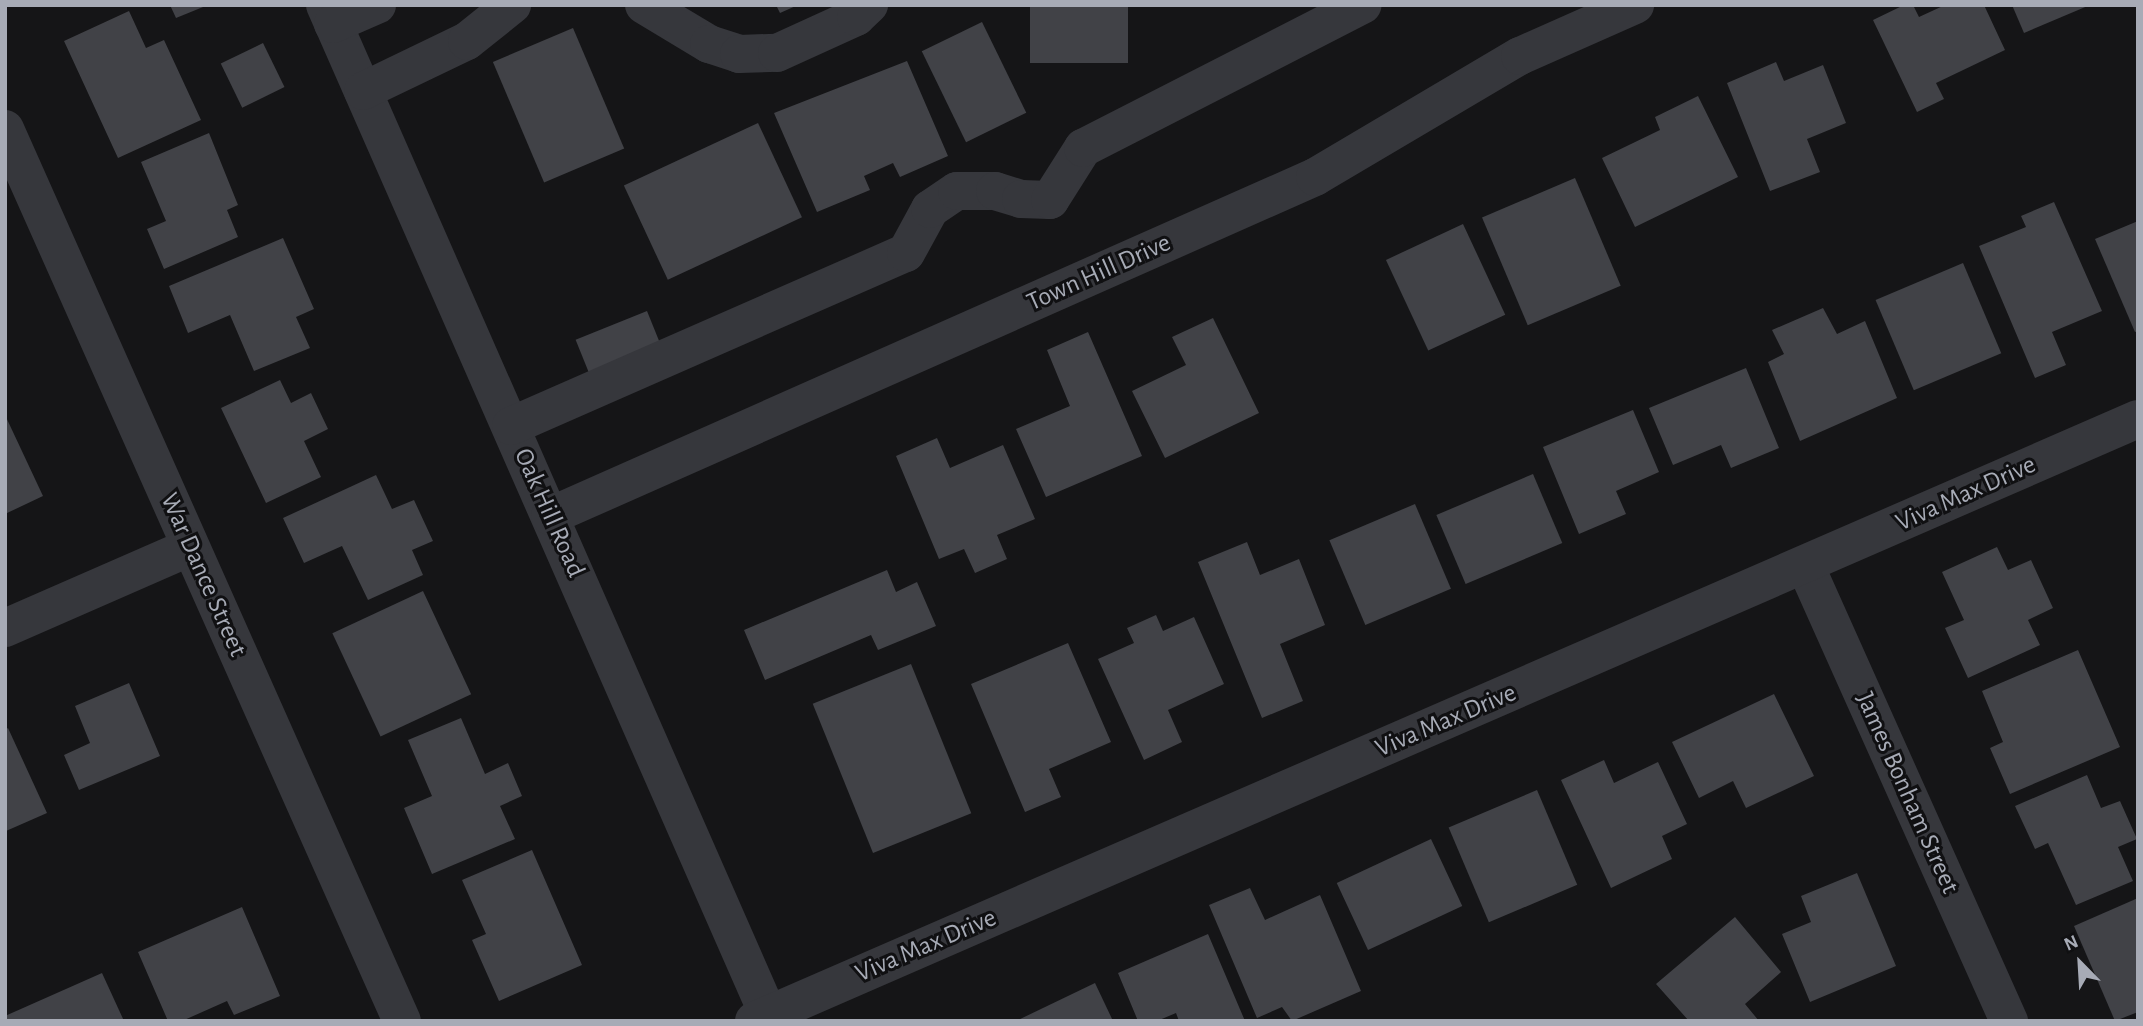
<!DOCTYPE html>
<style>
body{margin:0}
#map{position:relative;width:2143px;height:1026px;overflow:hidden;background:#151517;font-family:"Alegreya Sans",sans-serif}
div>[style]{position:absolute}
.building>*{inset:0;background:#414247;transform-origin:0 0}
.minor>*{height:38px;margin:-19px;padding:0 19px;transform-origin:19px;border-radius:19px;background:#36373c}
span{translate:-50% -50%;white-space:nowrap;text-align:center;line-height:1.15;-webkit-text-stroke:6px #101012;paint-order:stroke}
.street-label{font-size:26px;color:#a7abb6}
.frame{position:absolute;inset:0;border:7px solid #a7abb6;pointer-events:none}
.north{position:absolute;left:2045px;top:928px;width:70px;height:70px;-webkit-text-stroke:5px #101012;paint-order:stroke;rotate:336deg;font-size:19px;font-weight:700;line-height:28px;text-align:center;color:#a7abb6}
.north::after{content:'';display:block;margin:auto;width:24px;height:32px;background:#a7abb6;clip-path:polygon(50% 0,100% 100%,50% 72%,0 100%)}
</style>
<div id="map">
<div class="building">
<i style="clip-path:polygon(170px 5px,208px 5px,176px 18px)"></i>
<i style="clip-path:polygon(776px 5px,798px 5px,780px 13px)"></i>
<i style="left:1030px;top:5px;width:98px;height:58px"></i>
<i style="clip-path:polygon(1904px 5px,1913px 5px,1919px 17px,1945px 5px,1984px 5px,2005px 50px,1936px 83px,1944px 99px,1917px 112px,1873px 20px)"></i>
<i style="clip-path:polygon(2012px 5px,2090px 5px,2024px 33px)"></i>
<i style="clip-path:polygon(129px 11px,146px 48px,164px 40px,201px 120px,118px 158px,64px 41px)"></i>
<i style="left:982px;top:22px;width:101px;height:67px;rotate:64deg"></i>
<i style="left:573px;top:28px;width:131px;height:87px;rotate:67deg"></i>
<i style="left:263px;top:43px;width:49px;height:47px;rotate:64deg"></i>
<i style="clip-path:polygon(907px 61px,948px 156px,900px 177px,893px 163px,864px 176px,870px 190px,817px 212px,774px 113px)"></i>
<i style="clip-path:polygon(1776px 62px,1784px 81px,1823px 65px,1846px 123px,1807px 139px,1820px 172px,1770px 191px,1727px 83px)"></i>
<i style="clip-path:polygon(1698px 96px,1738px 177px,1635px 227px,1602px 158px,1660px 130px,1655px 117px)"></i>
<i style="left:758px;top:123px;width:104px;height:148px;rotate:65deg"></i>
<i style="clip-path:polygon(209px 133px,238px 205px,227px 210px,238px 237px,164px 269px,147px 229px,166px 221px,141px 162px)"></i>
<i style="left:1575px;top:178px;width:117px;height:101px;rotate:67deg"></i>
<i style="clip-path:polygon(2054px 202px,2102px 311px,2052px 332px,2066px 365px,2035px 378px,1979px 246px,2026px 227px,2021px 216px)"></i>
<i style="clip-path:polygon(2138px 221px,2138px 331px,2135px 332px,2095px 239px)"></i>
<i style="left:1463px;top:224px;width:100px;height:85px;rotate:65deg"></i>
<i style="clip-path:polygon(283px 238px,314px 309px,296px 317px,310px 348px,254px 371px,230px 315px,188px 333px,169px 286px)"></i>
<i style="left:1963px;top:263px;width:98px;height:95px;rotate:67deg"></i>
<i style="clip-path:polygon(1823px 308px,1837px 334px,1865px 321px,1897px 398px,1800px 441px,1768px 362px,1784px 354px,1772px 330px)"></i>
<i style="left:647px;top:311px;width:35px;height:77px;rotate:68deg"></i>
<i style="clip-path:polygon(1213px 318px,1259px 413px,1165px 458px,1132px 391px,1186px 365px,1172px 337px)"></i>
<i style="clip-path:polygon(1088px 332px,1142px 456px,1046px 497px,1016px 429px,1070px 406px,1047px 350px)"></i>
<i style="clip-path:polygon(1746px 368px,1779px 448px,1731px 468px,1721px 445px,1673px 465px,1649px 408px)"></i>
<i style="clip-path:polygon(280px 380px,291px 403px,311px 393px,328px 429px,304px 441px,321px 477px,266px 503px,221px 408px)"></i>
<i style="clip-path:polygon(1633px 410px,1659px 472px,1616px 491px,1626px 514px,1579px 534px,1543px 447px)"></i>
<i style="clip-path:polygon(5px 415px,43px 496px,5px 514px)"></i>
<i style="clip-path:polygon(937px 438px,950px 468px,1003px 445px,1035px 519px,997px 535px,1007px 559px,975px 573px,964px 549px,939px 559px,896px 456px)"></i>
<i style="left:1533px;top:474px;width:75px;height:105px;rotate:67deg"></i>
<i style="clip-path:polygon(376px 475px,392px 509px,414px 500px,433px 541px,412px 550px,423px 575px,368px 600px,342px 546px,304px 563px,283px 518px)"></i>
<i style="left:1415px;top:504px;width:92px;height:93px;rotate:67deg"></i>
<i style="clip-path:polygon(1247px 542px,1260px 575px,1299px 559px,1325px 625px,1280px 644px,1303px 701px,1262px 718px,1198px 562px)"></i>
<i style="clip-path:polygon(1997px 547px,2008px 570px,2031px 560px,2053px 608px,2028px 620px,2040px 645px,1968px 678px,1945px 628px,1964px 620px,1942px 572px)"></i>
<i style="clip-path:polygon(887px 570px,896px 592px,917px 582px,936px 626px,878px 650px,871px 635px,765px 680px,744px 630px)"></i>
<i style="left:423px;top:591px;width:114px;height:100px;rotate:65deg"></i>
<i style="clip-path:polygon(1156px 615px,1163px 631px,1194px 617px,1224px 684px,1168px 710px,1182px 742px,1144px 760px,1098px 659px,1134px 643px,1127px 628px)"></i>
<i style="clip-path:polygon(1068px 643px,1111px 742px,1049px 769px,1061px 797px,1025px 812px,971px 684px)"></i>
<i style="clip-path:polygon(2078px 650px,2120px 747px,2010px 794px,1990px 748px,2003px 742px,1982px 691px)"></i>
<i style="left:911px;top:664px;width:161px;height:106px;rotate:68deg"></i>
<i style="clip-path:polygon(129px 683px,160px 756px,79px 790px,64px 755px,90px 743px,75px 706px)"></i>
<i style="clip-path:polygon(1774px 694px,1814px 776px,1746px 808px,1733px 781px,1699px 798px,1672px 742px)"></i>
<i style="clip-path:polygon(461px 718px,485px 774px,508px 763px,522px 796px,500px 806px,515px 839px,432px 874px,404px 808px,432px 796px,408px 740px)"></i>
<i style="clip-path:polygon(8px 728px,47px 813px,6px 831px,5px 730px)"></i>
<i style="clip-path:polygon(1604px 760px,1614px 783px,1658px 762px,1687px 824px,1662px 836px,1672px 859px,1611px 888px,1561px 780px)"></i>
<i style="clip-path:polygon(2087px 775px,2101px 808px,2120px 801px,2137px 839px,2118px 847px,2133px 881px,2076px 905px,2048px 843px,2035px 849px,2015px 806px)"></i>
<i style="left:1537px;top:790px;width:103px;height:96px;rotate:67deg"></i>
<i style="left:1431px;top:839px;width:74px;height:104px;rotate:65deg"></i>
<i style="clip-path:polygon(532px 850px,582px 965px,499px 1001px,472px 940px,486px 934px,462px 880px)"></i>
<i style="clip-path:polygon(1857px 873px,1896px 966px,1810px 1002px,1782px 934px,1811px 922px,1801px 896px)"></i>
<i style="clip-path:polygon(1250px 888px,1265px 920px,1320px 895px,1361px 991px,1292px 1021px,1282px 1007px,1257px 1018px,1209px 905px)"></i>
<i style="clip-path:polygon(2138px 898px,2138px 1012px,2115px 1021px,2074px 926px)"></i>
<i style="clip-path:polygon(242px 907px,280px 996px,234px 1015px,227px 1001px,182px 1021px,168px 1021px,138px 952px)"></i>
<i style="clip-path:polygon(1735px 917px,1781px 972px,1745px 1004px,1759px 1021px,1689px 1021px,1656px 984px)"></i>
<i style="clip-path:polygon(1208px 934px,1245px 1021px,1179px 1021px,1176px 1013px,1157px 1021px,1138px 1021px,1118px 973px)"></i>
<i style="clip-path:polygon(102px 973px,124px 1021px,5px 1021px,5px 1016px)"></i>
<i style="clip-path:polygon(1095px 983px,1113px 1021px,1016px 1021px)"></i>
</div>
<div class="minor">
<i style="left:325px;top:5px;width:1110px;rotate:66.3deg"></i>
<i style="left:644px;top:5px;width:76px;rotate:31deg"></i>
<i style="left:709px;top:44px;width:32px;rotate:18deg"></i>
<i style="left:739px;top:54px;width:38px;rotate:-2deg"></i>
<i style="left:777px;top:53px;width:87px;rotate:-24.5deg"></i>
<i style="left:856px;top:17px;width:18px;rotate:-43deg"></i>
<i style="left:333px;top:24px;width:48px;rotate:-23.4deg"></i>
<i style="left:363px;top:91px;width:115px;rotate:-25.7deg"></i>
<i style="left:467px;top:41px;width:58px;rotate:-38.7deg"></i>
<i style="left:5px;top:129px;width:976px;rotate:66.01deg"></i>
<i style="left:511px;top:426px;width:431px;rotate:-23.7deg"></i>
<i style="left:906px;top:253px;width:50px;rotate:-61.4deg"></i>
<i style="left:930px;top:209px;width:32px;rotate:-34deg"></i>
<i style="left:957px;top:191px;width:38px"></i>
<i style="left:995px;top:191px;width:27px;rotate:17deg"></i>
<i style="left:1021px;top:199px;width:29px;rotate:2deg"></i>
<i style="left:1050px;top:200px;width:62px;rotate:-57.6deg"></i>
<i style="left:1083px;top:148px;width:314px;rotate:-27.1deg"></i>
<i style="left:550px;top:516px;width:837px;rotate:-23.9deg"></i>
<i style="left:1315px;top:177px;width:238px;rotate:-30.6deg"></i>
<i style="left:1520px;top:56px;width:126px;rotate:-23.9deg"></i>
<i style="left:1805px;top:565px;width:500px;rotate:65.9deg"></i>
<i style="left:5px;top:628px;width:202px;rotate:-23.6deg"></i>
<i style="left:754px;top:1021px;width:1509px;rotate:-23.51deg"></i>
</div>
<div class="street-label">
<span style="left:1099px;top:273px;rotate:-24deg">Town Hill Drive</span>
<span style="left:1966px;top:494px;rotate:-24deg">Viva Max Drive</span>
<span style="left:549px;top:513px;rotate:66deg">Oak Hill Road</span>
<span style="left:203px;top:575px;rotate:66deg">War Dance Street</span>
<span style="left:1446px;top:721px;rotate:-23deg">Viva Max Drive</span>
<span style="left:1907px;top:793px;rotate:66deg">James Bonham Street</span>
<span style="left:926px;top:946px;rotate:-23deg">Viva Max Drive</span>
</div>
<div class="frame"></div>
<div class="north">N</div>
</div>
